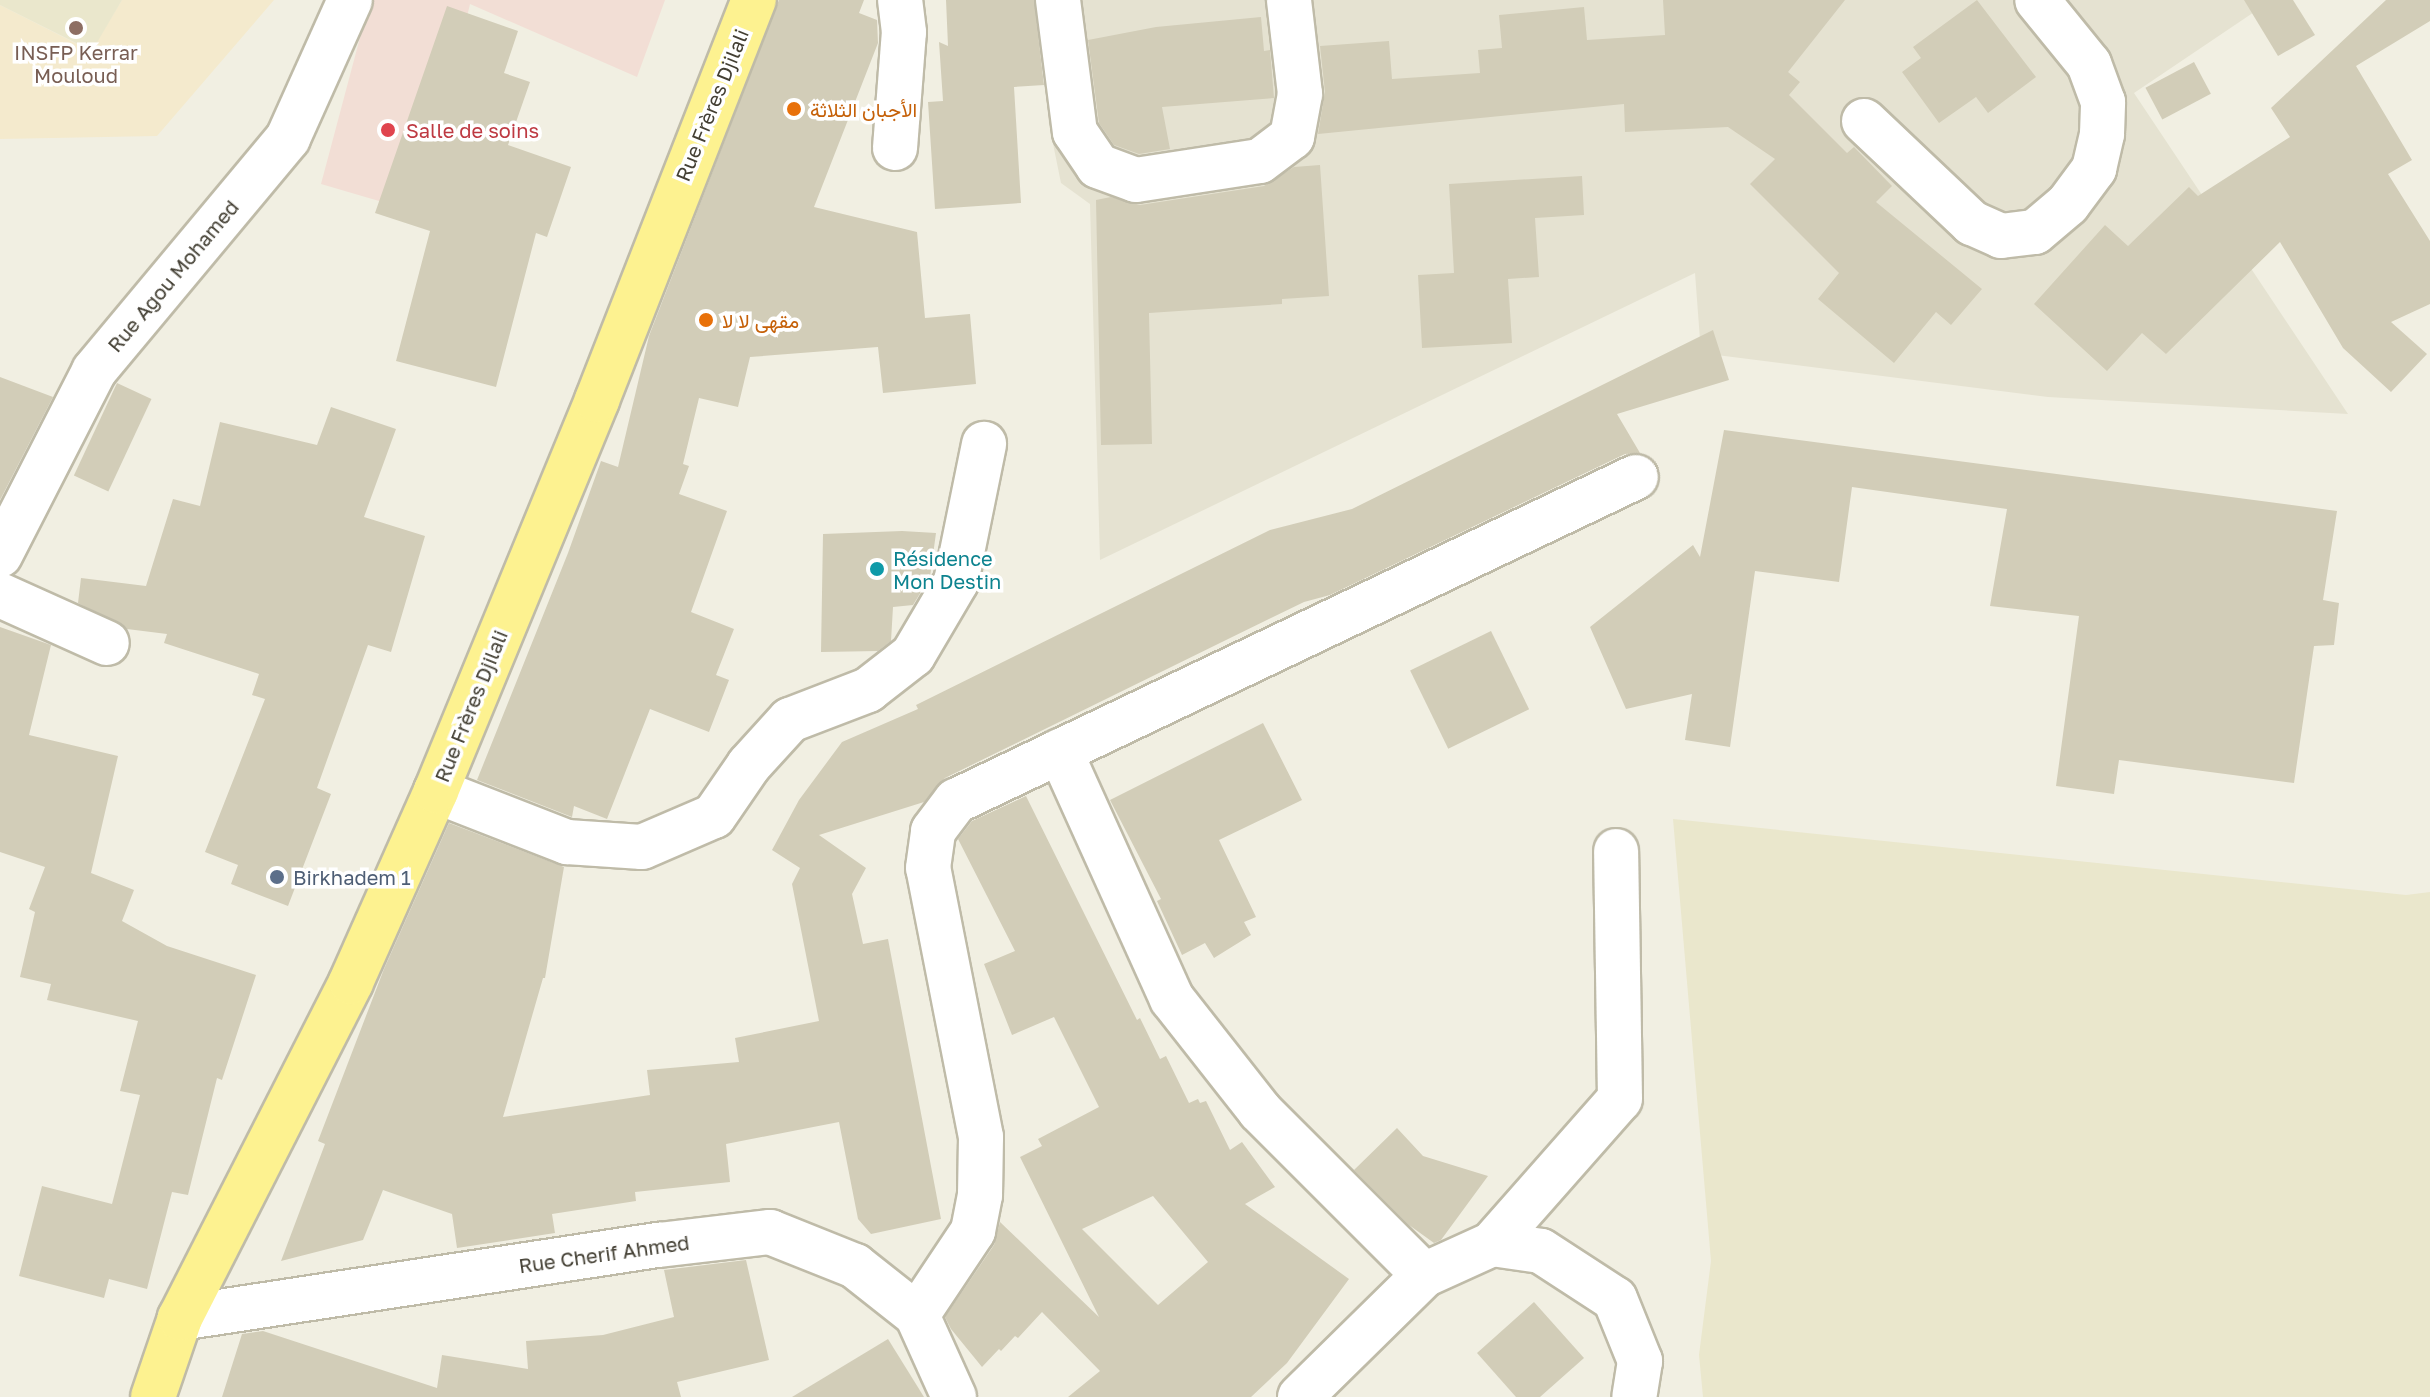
<!DOCTYPE html>
<meta charset="utf-8">
<style>
body{margin:0}
#map{position:relative;width:2430px;height:1397px;overflow:hidden;background:#f1efe2;font-family:"Golos Text",Vazirmatn,sans-serif}
div>[style]{position:absolute}
.residential>*{inset:0;background:#e5e2d1}
.commercial>*{inset:0;background:#f4eacd}
.education>*{inset:0;background:#eae7cc}
.medical>*{inset:0;background:#f2ded5}
.building>*{inset:0;background:#d2cdb8;transform-origin:0 0}
.roads{filter:drop-shadow(2px 0 #bfbba8) drop-shadow(-2px 0 #bfbba8) drop-shadow(0 2px #bfbba8) drop-shadow(0 -2px #bfbba8)}
.street>*{height:44px;margin:-22px;padding:0 22px;transform-origin:22px;border-radius:22px;background:#fff}
.primary>*{height:44px;margin:-22px;padding:0 22px;transform-origin:22px;border-radius:22px;background:#fdf290}
.dots>*{width:22px;height:22px;translate:-50% -50%;box-sizing:border-box;border:4px solid #fff;border-radius:50%}
span{translate:-50% -50%;white-space:nowrap;text-align:center;line-height:1.15;-webkit-text-stroke:7px #fff;paint-order:stroke}
.education-label{font-size:20px;color:#785e54}
.street-label{font-size:20px;color:#433f33}
.food-label{font-size:20px;color:#c56008}
.left{translate:0 -50%;text-align:left}
.health-label{font-size:20px;color:#be3a42}
.culture-label{font-size:20px;color:#0d838f}
.service-label{font-size:20px;color:#4e5e75}
</style>
<div id="map">
<div class="residential">
<i style="clip-path:polygon(1037px 0,2272px 0,2134px 93px,2348px 414px,2048px 397px,1701px 353px,1695px 273px,1100px 560px,1090px 204px,1061px 183px,1049px 124px)"></i>
</div>
<div class="commercial">
<i style="clip-path:polygon(122px 0,274px 0,157px 136px,0 139px,0 5px,91px 51px)"></i>
</div>
<div class="education">
<i style="clip-path:polygon(0 0,122px 0,92px 51px,0 5px)"></i>
<i style="clip-path:polygon(1673px 819px,2406px 895px,2430px 892px,2430px 1397px,1703px 1397px,1699px 1355px,1711px 1261px)"></i>
</div>
<div class="medical">
<i style="clip-path:polygon(370px 0,665px 0,637px 77px,470px 4px,420px 213px,321px 184px)"></i>
</div>
<div class="building">
<i style="clip-path:polygon(779px 0,864px 0,859px 13px,877px 20px,878px 43px,814px 207px,917px 232px,925px 318px,970px 314px,976px 384px,883px 393px,878px 347px,750px 357px,738px 407px,699px 398px,683px 464px,689px 466px,679px 494px,727px 511px,691px 612px,734px 629px,716px 675px,729px 680px,709px 732px,650px 709px,607px 819px,574px 806px,572px 817px,477px 780px,568px 553px,601px 461px,618px 467px,649px 336px)"></i>
<i style="clip-path:polygon(946px 0,1034px 0,1044px 85px,1014px 87px,1021px 203px,935px 209px,928px 102px,943px 101px,939px 42px,948px 46px)"></i>
<i style="clip-path:polygon(1663px 0,1845px 0,1788px 72px,1800px 82px,1789px 95px,1847px 153px,1854px 147px,1892px 186px,1876px 202px,1982px 289px,1951px 325px,1936px 312px,1894px 363px,1818px 299px,1839px 273px,1750px 184px,1775px 159px,1728px 127px,1625px 132px,1624px 104px,1318px 134px,1325px 92px,1320px 46px,1389px 41px,1392px 79px,1480px 73px,1478px 50px,1502px 48px,1499px 15px,1584px 7px,1587px 40px,1665px 35px)"></i>
<i style="clip-path:polygon(1977px 0,2036px 77px,1988px 113px,1976px 97px,1939px 123px,1902px 72px,1921px 58px,1913px 47px)"></i>
<i style="clip-path:polygon(2244px 0,2293px 0,2315px 35px,2278px 56px)"></i>
<i style="clip-path:polygon(2386px 0,2430px 0,2430px 21px,2356px 66px,2412px 160px,2388px 174px,2430px 241px,2430px 304px,2391px 322px,2427px 354px,2391px 392px,2343px 348px,2280px 242px,2166px 354px,2142px 333px,2107px 371px,2034px 304px,2105px 225px,2128px 246px,2189px 187px,2198px 196px,2290px 137px,2271px 108px)"></i>
<i style="clip-path:polygon(447px 6px,518px 31px,504px 73px,530px 82px,508px 145px,571px 167px,547px 237px,536px 233px,496px 387px,396px 361px,430px 231px,375px 213px)"></i>
<i style="clip-path:polygon(1261px 17px,1264px 51px,1270px 50px,1274px 98px,1162px 107px,1170px 149px,1139px 154px,1114px 145px,1099px 123px,1088px 40px,1156px 27px)"></i>
<i style="left:2194px;top:62px;width:36px;height:55px;rotate:62deg"></i>
<i style="clip-path:polygon(1320px 165px,1329px 296px,1282px 299px,1282px 304px,1149px 313px,1152px 444px,1101px 445px,1096px 200px,1111px 197px,1140px 205px,1264px 186px,1294px 167px)"></i>
<i style="clip-path:polygon(1582px 176px,1584px 215px,1535px 218px,1539px 277px,1508px 279px,1512px 343px,1422px 348px,1418px 275px,1454px 273px,1449px 184px)"></i>
<i style="clip-path:polygon(1713px 330px,1729px 380px,1617px 414px,1640px 453px,1625px 454px,1330px 595px,1304px 602px,1222px 642px,945px 778px,924px 802px,819px 835px,866px 868px,852px 894px,863px 944px,888px 939px,941px 1219px,871px 1234px,858px 1219px,839px 1122px,726px 1144px,730px 1182px,635px 1192px,636px 1201px,552px 1214px,555px 1233px,457px 1248px,452px 1214px,383px 1190px,363px 1240px,281px 1261px,325px 1144px,318px 1141px,384px 969px,449px 823px,564px 867px,545px 978px,543px 978px,503px 1117px,650px 1095px,647px 1070px,739px 1062px,735px 1038px,819px 1021px,792px 884px,800px 868px,772px 850px,799px 800px,842px 742px,918px 709px,916px 705px,1270px 530px,1352px 509px)"></i>
<i style="clip-path:polygon(0 377px,53px 397px,0 500px)"></i>
<i style="left:117px;top:383px;width:38px;height:102px;rotate:25deg"></i>
<i style="clip-path:polygon(331px 407px,396px 429px,364px 517px,425px 536px,391px 652px,368px 645px,317px 788px,331px 794px,288px 906px,231px 884px,238px 865px,205px 852px,265px 699px,252px 695px,259px 674px,164px 643px,167px 634px,127px 629px,78px 603px,81px 578px,146px 586px,173px 499px,200px 506px,220px 422px,317px 445px)"></i>
<i style="clip-path:polygon(1724px 430px,2337px 511px,2323px 600px,2339px 603px,2334px 645px,2314px 646px,2294px 783px,2119px 760px,2114px 794px,2056px 786px,2079px 616px,1990px 606px,2007px 509px,1852px 487px,1839px 582px,1755px 571px,1730px 747px,1685px 740px,1692px 694px,1626px 709px,1590px 627px,1693px 545px,1700px 557px)"></i>
<i style="clip-path:polygon(902px 531px,936px 533px,930px 577px,913px 605px,893px 607px,891px 641px,878px 651px,821px 652px,823px 534px)"></i>
<i style="clip-path:polygon(0 627px,51px 645px,29px 735px,118px 756px,91px 873px,134px 890px,122px 921px,167px 946px,256px 975px,222px 1080px,217px 1078px,188px 1195px,172px 1192px,147px 1289px,109px 1279px,104px 1298px,19px 1276px,42px 1186px,112px 1204px,140px 1095px,120px 1091px,138px 1021px,47px 1000px,51px 984px,20px 977px,35px 912px,29px 909px,45px 867px,0 852px)"></i>
<i style="left:1491px;top:631px;width:87px;height:90px;rotate:64deg"></i>
<i style="clip-path:polygon(1263px 723px,1302px 800px,1219px 840px,1256px 917px,1244px 922px,1251px 935px,1214px 958px,1205px 943px,1182px 955px,1157px 901px,1161px 899px,1110px 800px)"></i>
<i style="clip-path:polygon(evenodd,1026px 796px,1137px 1020px,1140px 1018px,1160px 1059px,1166px 1056px,1189px 1103px,1198px 1099px,1200px 1103px,1206px 1101px,1230px 1150px,1242px 1142px,1275px 1187px,1245px 1204px,1349px 1279px,1287px 1363px,1251px 1397px,1068px 1397px,1100px 1371px,1042px 1312px,1018px 1338px,1015px 1336px,1001px 1351px,999px 1349px,982px 1367px,951px 1329px,945px 1317px,994px 1245px,1000px 1222px,1099px 1317px,1020px 1157px,1042px 1146px,1038px 1139px,1099px 1107px,1054px 1017px,1012px 1035px,984px 964px,1015px 951px,958px 839px,972px 821px,1026px 796px,1153px 1196px,1208px 1262px,1158px 1305px,1082px 1229px,1153px 1196px)"></i>
<i style="clip-path:polygon(1397px 1128px,1423px 1156px,1488px 1176px,1441px 1240px,1434px 1243px,1409px 1225px,1354px 1170px)"></i>
<i style="clip-path:polygon(746px 1260px,769px 1360px,677px 1382px,681px 1397px,222px 1397px,242px 1334px,263px 1331px,437px 1388px,442px 1355px,528px 1369px,526px 1341px,603px 1335px,674px 1317px,664px 1270px)"></i>
<i style="clip-path:polygon(1534px 1302px,1584px 1358px,1540px 1397px,1516px 1397px,1477px 1353px)"></i>
<i style="clip-path:polygon(888px 1339px,924px 1397px,792px 1397px)"></i>
</div>
<div class="roads">
<div class="street">
<i style="left:1058px;top:0;width:133px;rotate:82.7deg"></i>
<i style="left:1075px;top:132px;width:41px;rotate:55.9deg"></i>
<i style="left:1098px;top:166px;width:40px;rotate:20.2deg"></i>
<i style="left:1136px;top:180px;width:125px;rotate:-8.7deg"></i>
<i style="left:1260px;top:161px;width:40px;rotate:-37deg"></i>
<i style="left:1292px;top:137px;width:44px;rotate:-79.5deg"></i>
<i style="left:1300px;top:94px;width:95px;rotate:-96.7deg"></i>
<i style="left:1864px;top:121px;width:149px;rotate:43.4deg"></i>
<i style="left:1972px;top:223px;width:32px;rotate:24deg"></i>
<i style="left:2001px;top:236px;width:34px;rotate:-7deg"></i>
<i style="left:2035px;top:232px;width:43px;rotate:-40.3deg"></i>
<i style="left:2068px;top:204px;width:44px;rotate:-53.4deg"></i>
<i style="left:2094px;top:169px;width:36px;rotate:-77deg"></i>
<i style="left:2102px;top:134px;width:32px;rotate:-88deg"></i>
<i style="left:2103px;top:102px;width:40px;rotate:-110.2deg"></i>
<i style="left:2089px;top:64px;width:82px;rotate:-129.1deg"></i>
<i style="left:895px;top:148px;width:116px;rotate:-85.6deg"></i>
<i style="left:904px;top:32px;width:32px;rotate:-97deg"></i>
<i style="left:0;top:555px;width:207px;rotate:-62.9deg"></i>
<i style="left:94px;top:371px;width:303px;rotate:-50.2deg"></i>
<i style="left:288px;top:138px;width:151px;rotate:-65.8deg"></i>
<i style="left:0;top:595px;width:117px;rotate:24.2deg"></i>
<i style="left:1060px;top:751px;width:272px;rotate:65.7deg"></i>
<i style="left:1172px;top:999px;width:142px;rotate:51.8deg"></i>
<i style="left:1260px;top:1111px;width:232px;rotate:45deg"></i>
<i style="left:436px;top:791px;width:141px;rotate:21.3deg"></i>
<i style="left:567px;top:842px;width:75px;rotate:3.8deg"></i>
<i style="left:642px;top:847px;width:78px;rotate:-23.3deg"></i>
<i style="left:714px;top:816px;width:62px;rotate:-55.5deg"></i>
<i style="left:749px;top:765px;width:61px;rotate:-47.7deg"></i>
<i style="left:790px;top:720px;width:84px;rotate:-21deg"></i>
<i style="left:868px;top:690px;width:57px;rotate:-37.9deg"></i>
<i style="left:913px;top:655px;width:85px;rotate:-59.5deg"></i>
<i style="left:956px;top:582px;width:141px;rotate:-78.5deg"></i>
<i style="left:1492px;top:1244px;width:193px;rotate:-48.6deg"></i>
<i style="left:1620px;top:1099px;width:248px;rotate:-90.9deg"></i>
<i style="left:917px;top:1315px;width:101px;rotate:-56.3deg"></i>
<i style="left:973px;top:1231px;width:37px;rotate:-79deg"></i>
<i style="left:980px;top:1195px;width:58px;rotate:-89deg"></i>
<i style="left:981px;top:1137px;width:274px;rotate:-101.1deg"></i>
<i style="left:928px;top:868px;width:37px;rotate:-82deg"></i>
<i style="left:933px;top:831px;width:38px;rotate:-53deg"></i>
<i style="left:956px;top:801px;width:753px;rotate:-25.48deg"></i>
<i style="left:180px;top:1318px;width:485px;rotate:-8.7deg"></i>
<i style="left:659px;top:1245px;width:112px;rotate:-6.7deg"></i>
<i style="left:770px;top:1232px;width:92px;rotate:21.8deg"></i>
<i style="left:855px;top:1266px;width:79px;rotate:38.3deg"></i>
<i style="left:917px;top:1315px;width:90px;rotate:65.7deg"></i>
<i style="left:1300px;top:1397px;width:174px;rotate:-44.5deg"></i>
<i style="left:1424px;top:1275px;width:75px;rotate:-24.5deg"></i>
<i style="left:1492px;top:1244px;width:49px;rotate:8.1deg"></i>
<i style="left:1541px;top:1251px;width:88px;rotate:33deg"></i>
<i style="left:1615px;top:1299px;width:67px;rotate:68deg"></i>
<i style="left:1640px;top:1361px;width:36px;rotate:99deg"></i>
</div>
<div class="primary">
<i style="left:153px;top:1397px;width:83px;rotate:-71.1deg"></i>
<i style="left:180px;top:1318px;width:377px;rotate:-63deg"></i>
<i style="left:351px;top:982px;width:209px;rotate:-66deg"></i>
<i style="left:436px;top:791px;width:423px;rotate:-67.6deg"></i>
<i style="left:597px;top:400px;width:430px;rotate:-68.6deg"></i>
</div>
</div>
<div class="dots">
<i style="left:76px;top:28px;background:#8d6e63"></i>
<i style="left:794px;top:109px;background:#e8710a"></i>
<i style="left:388px;top:130px;background:#e0444e"></i>
<i style="left:706px;top:320px;background:#e8710a"></i>
<i style="left:877px;top:569px;background:#0f9aa8"></i>
<i style="left:277px;top:877px;background:#5c6f8a"></i>
</div>
<div class="education-label">
<span style="left:76px;top:64px">INSFP Kerrar<br>Mouloud</span>
</div>
<div class="street-label">
<span style="left:712px;top:105px;rotate:-68deg">Rue Frères Djilali</span>
<span style="left:173px;top:276px;rotate:-50deg">Rue Agou Mohamed</span>
<span style="left:471px;top:706px;rotate:-68deg">Rue Frères Djilali</span>
<span style="left:604px;top:1254px;rotate:-8deg">Rue Cherif Ahmed</span>
</div>
<div class="food-label">
<span class="left" style="left:810px;top:109px">الأجبان الثلاثة</span>
<span class="left" style="left:722px;top:320px">مقهى لا لا</span>
</div>
<div class="health-label">
<span class="left" style="left:406px;top:130px">Salle de soins</span>
</div>
<div class="culture-label">
<span class="left" style="left:893px;top:570px">Résidence<br>Mon Destin</span>
</div>
<div class="service-label">
<span class="left" style="left:293px;top:877px">Birkhadem 1</span>
</div>
</div>
